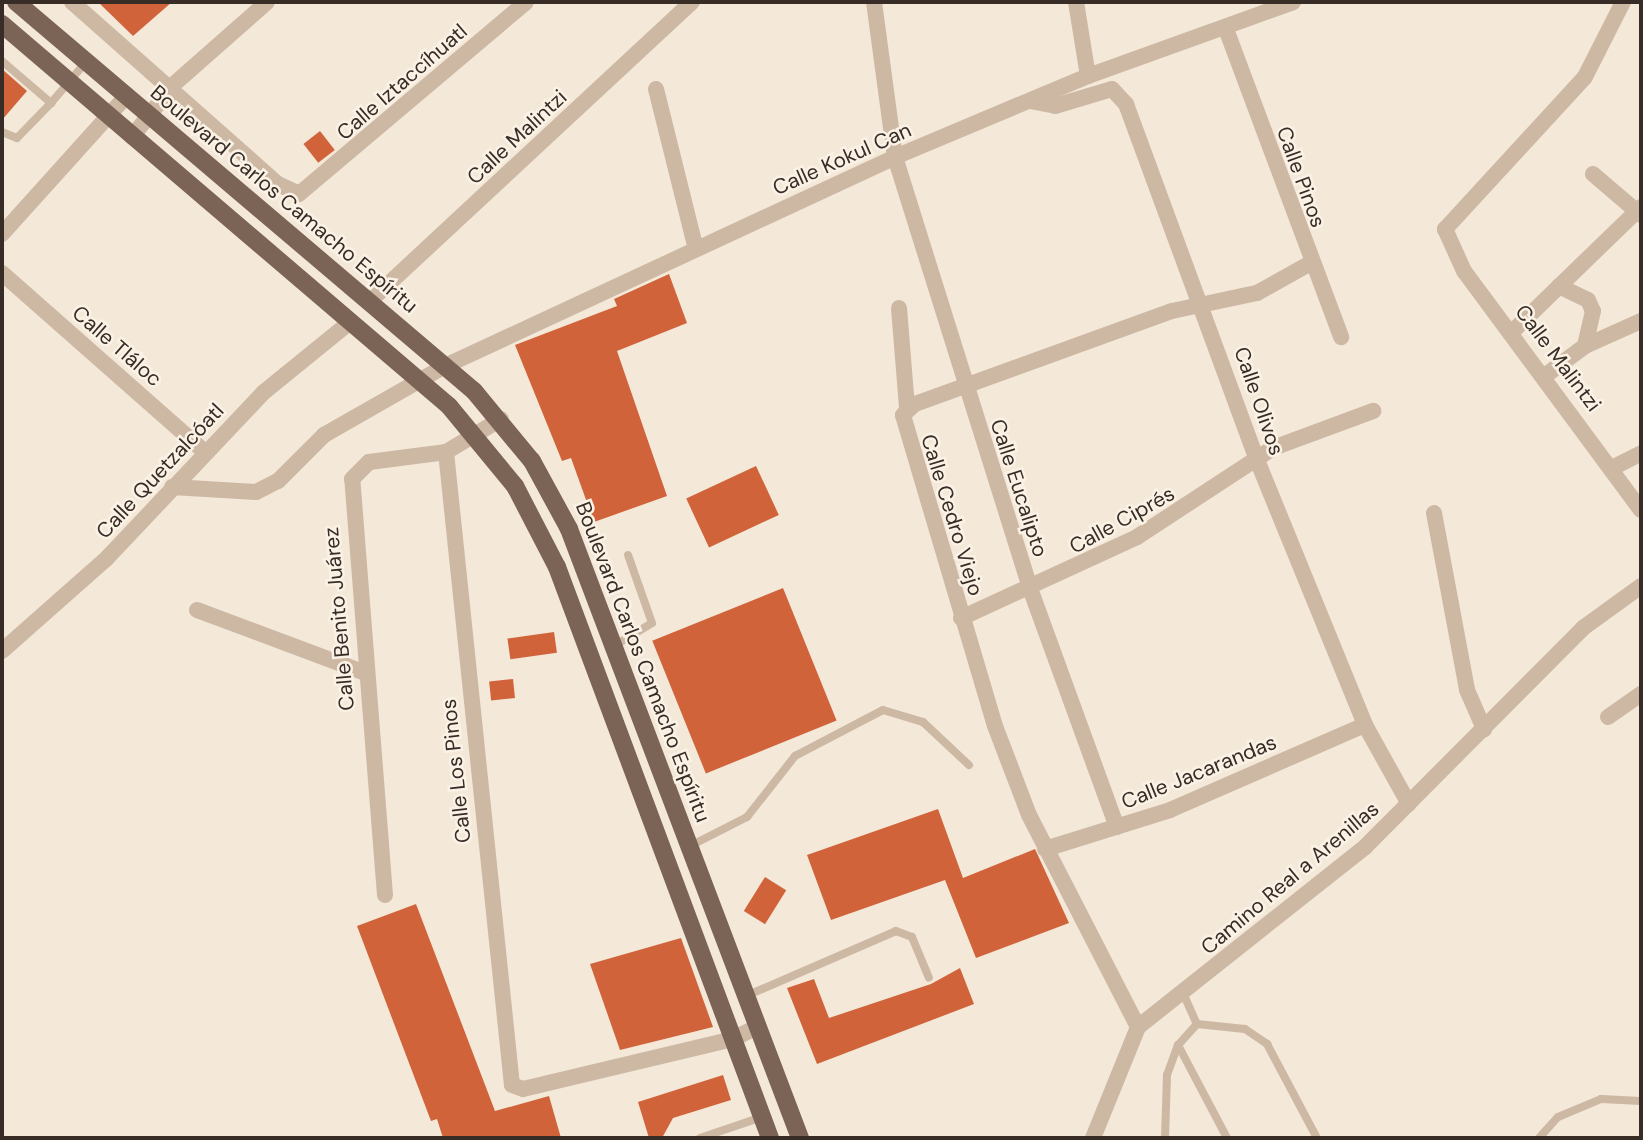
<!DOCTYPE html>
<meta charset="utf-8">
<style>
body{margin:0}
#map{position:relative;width:1643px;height:1140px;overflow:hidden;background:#f4e8d9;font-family:"DM Sans",sans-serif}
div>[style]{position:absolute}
.building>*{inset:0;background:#d1633a;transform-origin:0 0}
.service>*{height:8px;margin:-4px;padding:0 4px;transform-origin:4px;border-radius:4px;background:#cdb8a4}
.minor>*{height:16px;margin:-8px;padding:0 8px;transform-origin:8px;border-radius:8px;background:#cdb8a4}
.primary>*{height:18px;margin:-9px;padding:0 9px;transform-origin:9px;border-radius:9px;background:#7b6356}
span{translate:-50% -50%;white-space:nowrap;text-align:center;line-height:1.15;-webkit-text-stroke:5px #fbf2e6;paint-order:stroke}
.street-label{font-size:21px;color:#382c26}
.frame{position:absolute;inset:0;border:4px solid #382c26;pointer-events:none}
</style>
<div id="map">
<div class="building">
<i style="clip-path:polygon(98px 2px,172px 2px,133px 36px)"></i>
<i style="clip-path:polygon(2px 69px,27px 91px,2px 120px)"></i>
<i style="left:320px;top:131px;width:24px;height:21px;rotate:52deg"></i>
<i style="clip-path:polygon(669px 274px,687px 323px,617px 351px,667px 496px,594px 522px,571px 458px,562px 461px,515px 345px,617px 306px,614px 299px)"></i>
<i style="left:756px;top:466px;width:54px;height:77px;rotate:65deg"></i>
<i style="left:783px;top:588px;width:143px;height:141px;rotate:68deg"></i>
<i style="left:554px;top:632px;width:21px;height:47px;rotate:82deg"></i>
<i style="left:513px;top:679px;width:19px;height:24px;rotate:84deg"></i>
<i style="clip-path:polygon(938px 809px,963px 878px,1035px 849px,1069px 923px,976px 958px,945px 880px,831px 920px,807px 855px)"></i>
<i style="left:765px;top:877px;width:25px;height:40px;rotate:32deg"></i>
<i style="clip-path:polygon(416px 904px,495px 1111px,549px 1096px,561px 1138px,443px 1138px,437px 1119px,431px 1121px,357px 926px)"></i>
<i style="clip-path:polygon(681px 938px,713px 1027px,620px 1050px,590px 964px)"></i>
<i style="clip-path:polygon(960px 968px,974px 1004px,817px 1064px,787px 988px,814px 979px,829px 1018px,931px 984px)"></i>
<i style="clip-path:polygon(723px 1075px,731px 1100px,673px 1118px,662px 1138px,649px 1138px,638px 1102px)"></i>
</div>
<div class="service">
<i style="left:2px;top:61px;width:65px;rotate:40.6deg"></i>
<i style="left:51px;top:103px;width:54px;rotate:-49.5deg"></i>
<i style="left:2px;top:132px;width:16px;rotate:22deg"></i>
<i style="left:17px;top:138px;width:49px;rotate:-45.8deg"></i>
<i style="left:614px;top:646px;width:44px;rotate:-31.2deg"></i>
<i style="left:652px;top:623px;width:72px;rotate:-109.4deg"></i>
<i style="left:690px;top:846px;width:64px;rotate:-27deg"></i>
<i style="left:747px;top:817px;width:78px;rotate:-51.8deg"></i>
<i style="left:795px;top:756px;width:99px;rotate:-27.6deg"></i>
<i style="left:883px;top:710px;width:42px;rotate:16.7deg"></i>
<i style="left:923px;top:722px;width:63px;rotate:43.1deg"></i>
<i style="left:1183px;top:993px;width:34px;rotate:66deg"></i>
<i style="left:1197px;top:1024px;width:28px;rotate:132deg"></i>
<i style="left:1178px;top:1045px;width:105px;rotate:62.2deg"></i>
<i style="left:746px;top:996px;width:163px;rotate:-23.4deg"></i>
<i style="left:896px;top:931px;width:17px;rotate:21deg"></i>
<i style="left:912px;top:937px;width:44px;rotate:67.5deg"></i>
<i style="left:1197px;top:1024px;width:48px;rotate:5.9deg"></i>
<i style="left:1245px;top:1029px;width:27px;rotate:34deg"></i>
<i style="left:1267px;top:1044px;width:106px;rotate:62deg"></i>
<i style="left:700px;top:1138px;width:65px;rotate:-18.7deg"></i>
<i style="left:1165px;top:1138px;width:63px;rotate:-88.2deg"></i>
<i style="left:1167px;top:1075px;width:32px;rotate:-70deg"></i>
<i style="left:1539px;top:1138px;width:28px;rotate:-48deg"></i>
<i style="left:1558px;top:1117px;width:47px;rotate:-22.7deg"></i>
<i style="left:1601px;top:1099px;width:40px;rotate:2.9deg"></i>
</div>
<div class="minor">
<i style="left:72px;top:2px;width:275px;rotate:41.5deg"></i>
<i style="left:278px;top:184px;width:23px;rotate:25deg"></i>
<i style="left:299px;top:194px;width:297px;rotate:-40.2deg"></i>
<i style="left:874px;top:2px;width:156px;rotate:82.3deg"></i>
<i style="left:895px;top:157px;width:455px;rotate:72.6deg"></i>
<i style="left:1031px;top:591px;width:251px;rotate:70deg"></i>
<i style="left:1076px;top:2px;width:75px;rotate:80.8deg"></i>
<i style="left:1623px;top:2px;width:84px;rotate:116.9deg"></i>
<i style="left:1585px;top:77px;width:207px;rotate:132.6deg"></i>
<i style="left:1445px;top:229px;width:46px;rotate:65.7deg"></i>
<i style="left:1464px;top:271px;width:297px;rotate:53.5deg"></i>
<i style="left:1226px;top:29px;width:329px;rotate:69.5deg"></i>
<i style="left:656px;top:89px;width:165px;rotate:76deg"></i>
<i style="left:1030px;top:101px;width:25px;rotate:11deg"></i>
<i style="left:1055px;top:106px;width:59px;rotate:-16.6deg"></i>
<i style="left:1112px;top:89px;width:21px;rotate:47deg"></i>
<i style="left:1126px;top:104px;width:379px;rotate:69.8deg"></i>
<i style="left:1257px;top:460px;width:286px;rotate:67.8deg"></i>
<i style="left:1365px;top:725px;width:90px;rotate:60.9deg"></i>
<i style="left:132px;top:137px;width:66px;rotate:-51.7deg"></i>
<i style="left:173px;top:85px;width:125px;rotate:-41.4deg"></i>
<i style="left:1593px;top:174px;width:63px;rotate:40.5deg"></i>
<i style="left:2px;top:234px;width:187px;rotate:-48deg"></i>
<i style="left:2px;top:273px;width:269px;rotate:41.4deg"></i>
<i style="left:1559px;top:286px;width:32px;rotate:26deg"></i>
<i style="left:1588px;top:300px;width:12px;rotate:66deg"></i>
<i style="left:1593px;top:311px;width:36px;rotate:103deg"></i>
<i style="left:369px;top:302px;width:441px;rotate:-42.9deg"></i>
<i style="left:899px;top:308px;width:100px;rotate:85.4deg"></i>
<i style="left:1513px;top:331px;width:178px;rotate:-44.1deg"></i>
<i style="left:1546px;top:375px;width:49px;rotate:-36.6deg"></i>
<i style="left:1585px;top:346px;width:61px;rotate:-24.1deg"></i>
<i style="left:446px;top:452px;width:636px;rotate:84.05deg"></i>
<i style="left:512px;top:1085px;width:12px;rotate:20deg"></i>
<i style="left:523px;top:1089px;width:216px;rotate:-13.4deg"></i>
<i style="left:733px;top:1039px;width:28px;rotate:-27deg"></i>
<i style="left:1612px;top:468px;width:33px;rotate:-27deg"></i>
<i style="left:172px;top:487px;width:84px;rotate:3.4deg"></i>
<i style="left:256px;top:492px;width:25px;rotate:-27deg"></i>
<i style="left:278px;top:481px;width:65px;rotate:-45deg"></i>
<i style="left:324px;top:435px;width:139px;rotate:-29.7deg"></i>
<i style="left:445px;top:366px;width:496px;rotate:-24.9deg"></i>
<i style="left:895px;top:157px;width:209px;rotate:-22.8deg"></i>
<i style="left:1088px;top:76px;width:218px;rotate:-19.8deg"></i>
<i style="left:1434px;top:513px;width:180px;rotate:79.4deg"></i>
<i style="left:1467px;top:690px;width:43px;rotate:66.4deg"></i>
<i style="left:197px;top:610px;width:177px;rotate:20.5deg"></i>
<i style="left:961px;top:618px;width:194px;rotate:-24.7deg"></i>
<i style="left:1137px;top:537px;width:163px;rotate:-33.2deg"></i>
<i style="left:1273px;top:448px;width:107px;rotate:-20.3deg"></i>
<i style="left:2px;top:651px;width:140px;rotate:-41.5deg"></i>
<i style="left:107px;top:558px;width:228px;rotate:-46.6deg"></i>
<i style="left:264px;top:392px;width:111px;rotate:-39.1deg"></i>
<i style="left:1608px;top:717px;width:40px;rotate:-34.9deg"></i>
<i style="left:1045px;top:849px;width:131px;rotate:-17.3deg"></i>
<i style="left:1170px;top:810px;width:213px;rotate:-23.6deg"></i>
<i style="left:385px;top:895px;width:417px;rotate:-94.5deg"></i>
<i style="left:352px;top:479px;width:24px;rotate:-45deg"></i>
<i style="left:369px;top:462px;width:78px;rotate:-7.4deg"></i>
<i style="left:446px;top:452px;width:64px;rotate:-31deg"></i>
<i style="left:1138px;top:1027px;width:238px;rotate:-117.2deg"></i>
<i style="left:1029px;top:815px;width:95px;rotate:-110.9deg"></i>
<i style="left:995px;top:726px;width:324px;rotate:-106.5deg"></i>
<i style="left:903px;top:415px;width:16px;rotate:-43deg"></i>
<i style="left:915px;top:404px;width:273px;rotate:-19.9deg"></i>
<i style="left:1172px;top:311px;width:87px;rotate:-12deg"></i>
<i style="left:1257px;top:293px;width:62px;rotate:-29.1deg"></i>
<i style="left:1093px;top:1138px;width:120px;rotate:-67.9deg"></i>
<i style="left:1138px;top:1027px;width:290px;rotate:-38.4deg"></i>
<i style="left:1365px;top:847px;width:309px;rotate:-45.1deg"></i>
<i style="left:1583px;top:628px;width:72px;rotate:-35.9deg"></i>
</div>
<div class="primary">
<i style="left:16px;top:2px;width:601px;rotate:40.34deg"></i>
<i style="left:474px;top:391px;width:91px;rotate:50.4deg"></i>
<i style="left:532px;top:461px;width:77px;rotate:61.4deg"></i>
<i style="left:569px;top:529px;width:651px;rotate:69.23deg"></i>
<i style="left:2px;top:24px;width:588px;rotate:40.52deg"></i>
<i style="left:449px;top:406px;width:104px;rotate:50.5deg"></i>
<i style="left:515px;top:486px;width:91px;rotate:62.6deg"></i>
<i style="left:557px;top:567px;width:609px;rotate:69.54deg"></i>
</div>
<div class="street-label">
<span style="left:402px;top:82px;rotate:-41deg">Calle Iztaccíhuatl</span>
<span style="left:517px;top:137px;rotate:-43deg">Calle Malintzi</span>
<span style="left:842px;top:159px;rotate:-24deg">Calle Kokul Can</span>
<span style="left:1301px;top:177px;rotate:70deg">Calle Pinos</span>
<span style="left:284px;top:199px;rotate:40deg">Boulevard Carlos Camacho Espíritu</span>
<span style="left:117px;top:346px;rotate:41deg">Calle Tláloc</span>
<span style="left:1558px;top:358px;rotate:53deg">Calle Malintzi</span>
<span style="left:1259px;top:401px;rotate:71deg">Calle Olivos</span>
<span style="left:160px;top:471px;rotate:-47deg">Calle Quetzalcóatl</span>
<span style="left:1019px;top:488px;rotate:72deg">Calle Eucalipto</span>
<span style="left:952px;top:515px;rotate:73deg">Calle Cedro Viejo</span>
<span style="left:1122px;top:520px;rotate:-29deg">Calle Ciprés</span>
<span style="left:339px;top:619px;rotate:-95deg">Calle Benito Juárez</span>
<span style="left:643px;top:662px;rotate:69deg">Boulevard Carlos Camacho Espíritu</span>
<span style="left:456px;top:771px;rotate:-96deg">Calle Los Pinos</span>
<span style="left:1199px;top:772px;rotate:-22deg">Calle Jacarandas</span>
<span style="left:1290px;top:878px;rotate:-40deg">Camino Real a Arenillas</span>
</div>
<div class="frame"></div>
</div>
